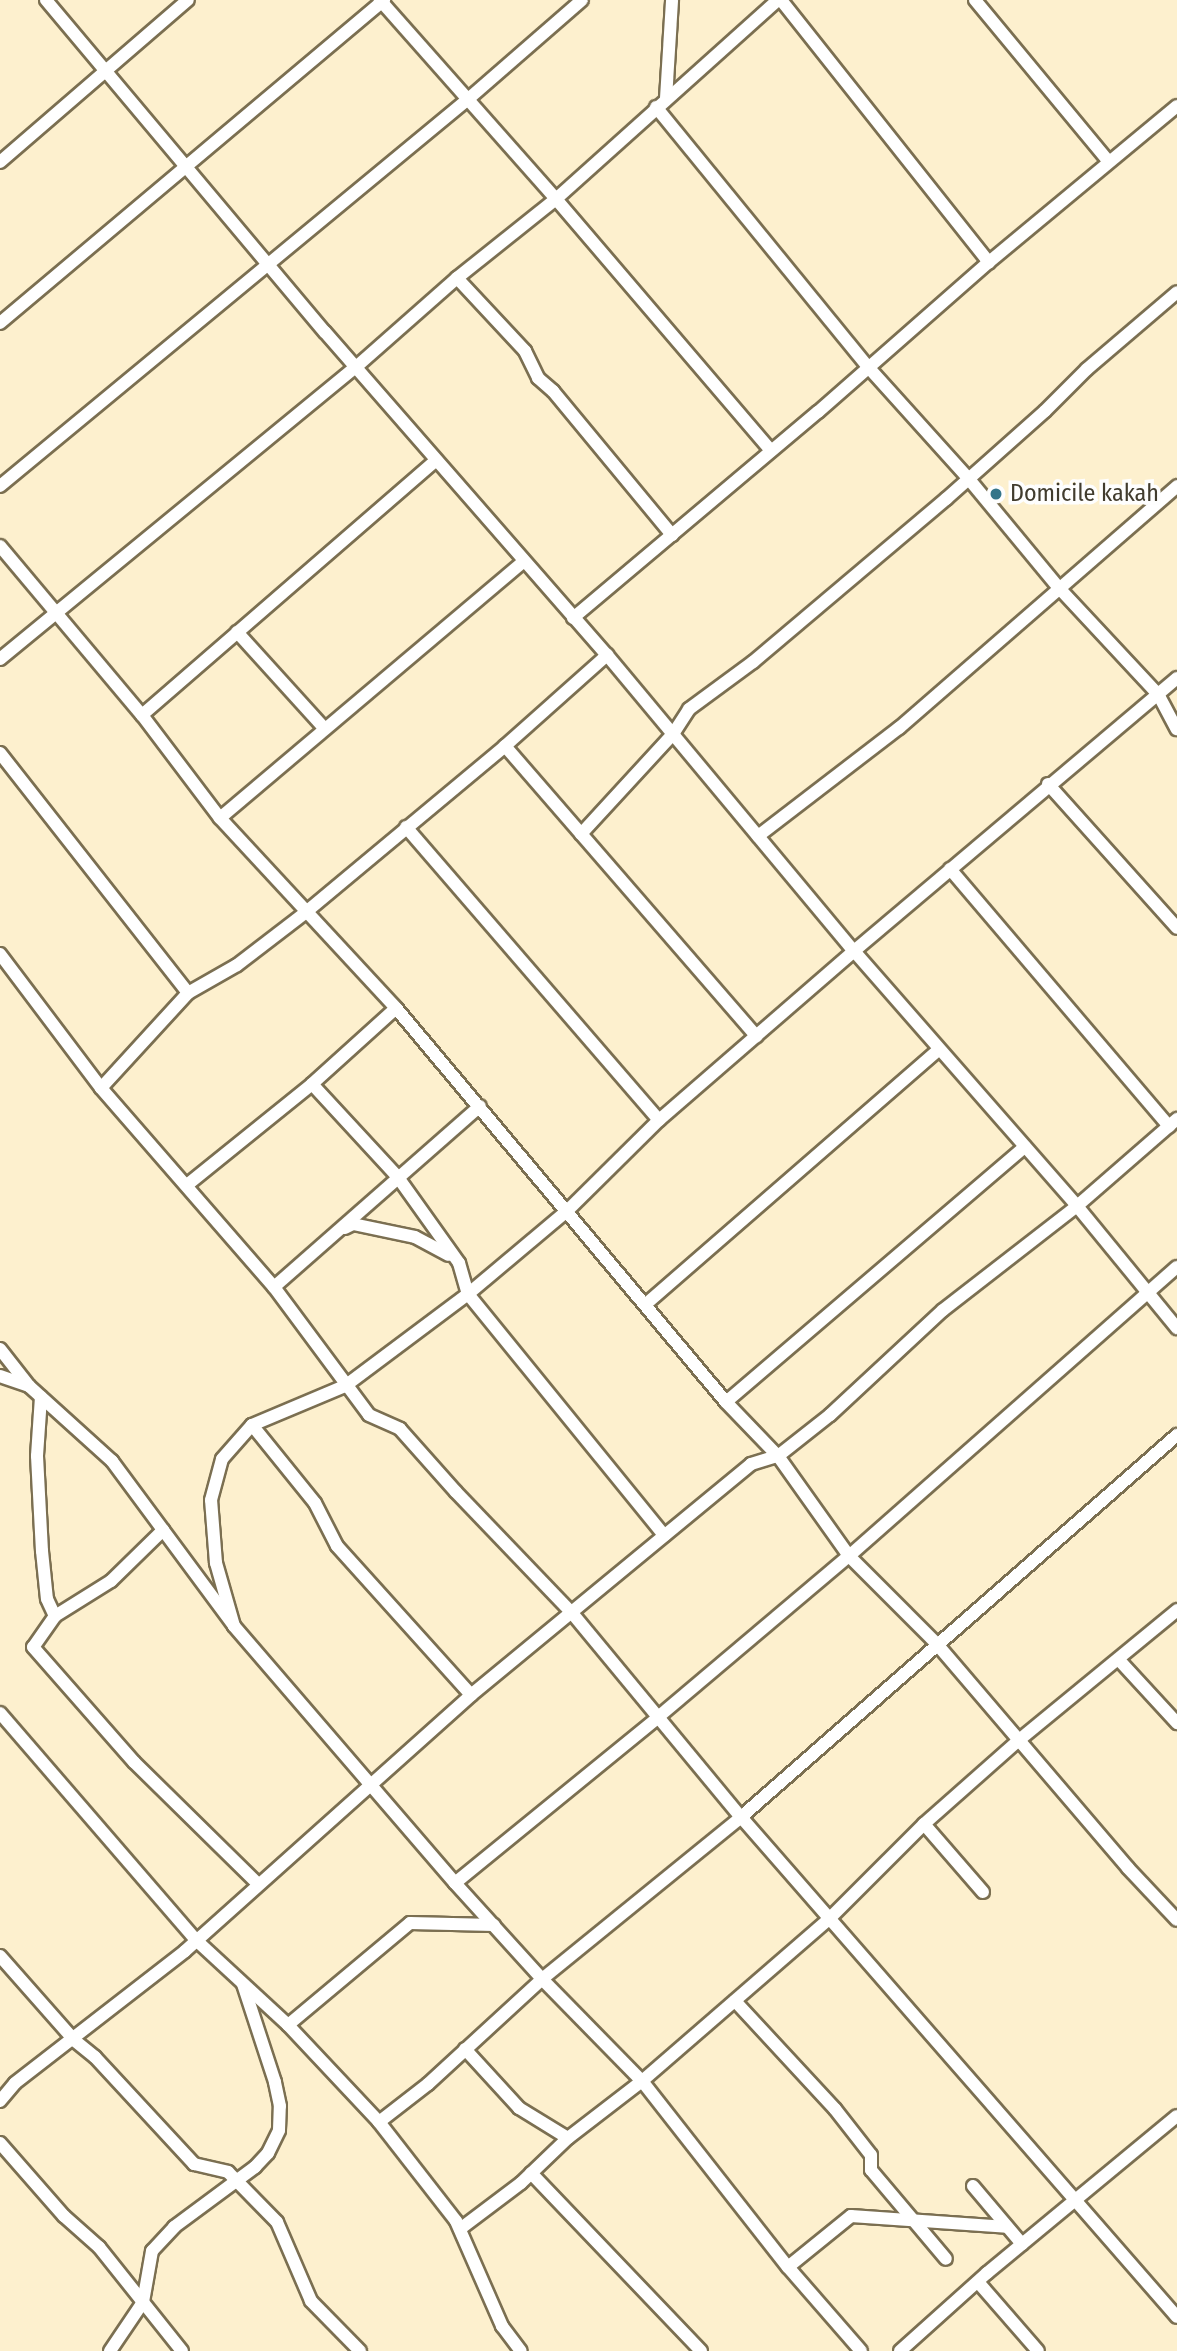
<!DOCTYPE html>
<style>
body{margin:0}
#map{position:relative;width:1177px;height:2351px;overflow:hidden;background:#fdf0ce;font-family:"Fira Sans Condensed",sans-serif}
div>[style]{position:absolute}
.roads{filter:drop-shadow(2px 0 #7b6f51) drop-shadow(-2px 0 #7b6f51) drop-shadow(0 2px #7b6f51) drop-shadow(0 -2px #7b6f51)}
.street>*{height:12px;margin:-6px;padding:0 6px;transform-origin:6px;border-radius:6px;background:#fff}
.dots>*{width:19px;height:19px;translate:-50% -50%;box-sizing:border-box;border:4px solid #fefefe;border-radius:50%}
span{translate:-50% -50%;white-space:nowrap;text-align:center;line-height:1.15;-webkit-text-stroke:7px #fefefe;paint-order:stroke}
.poi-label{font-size:24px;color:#413c2e}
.left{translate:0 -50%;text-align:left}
</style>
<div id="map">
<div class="roads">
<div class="street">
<i style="left:46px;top:0;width:434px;rotate:50deg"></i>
<i style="left:325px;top:332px;width:429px;rotate:48.9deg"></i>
<i style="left:607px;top:655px;width:386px;rotate:50.2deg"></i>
<i style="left:854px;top:951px;width:339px;rotate:48.8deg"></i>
<i style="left:1077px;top:1206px;width:158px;rotate:50.7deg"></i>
<i style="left:380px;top:0;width:266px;rotate:48.5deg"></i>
<i style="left:556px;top:199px;width:331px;rotate:49.5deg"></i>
<i style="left:781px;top:0;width:335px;rotate:51.6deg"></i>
<i style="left:975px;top:0;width:209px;rotate:50.4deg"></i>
<i style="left:666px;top:99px;width:99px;rotate:-86.5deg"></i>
<i style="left:656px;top:107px;width:337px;rotate:50.8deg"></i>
<i style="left:869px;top:368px;width:148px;rotate:48deg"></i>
<i style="left:968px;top:478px;width:143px;rotate:50.4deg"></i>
<i style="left:1059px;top:588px;width:145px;rotate:47deg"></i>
<i style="left:1158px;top:694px;width:40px;rotate:62deg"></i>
<i style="left:0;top:162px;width:248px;rotate:-40.8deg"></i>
<i style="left:457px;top:278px;width:100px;rotate:47deg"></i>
<i style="left:525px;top:351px;width:30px;rotate:64deg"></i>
<i style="left:538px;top:378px;width:20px;rotate:41deg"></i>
<i style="left:553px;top:391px;width:187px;rotate:50.4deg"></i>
<i style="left:0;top:323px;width:502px;rotate:-40.07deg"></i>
<i style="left:0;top:486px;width:606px;rotate:-39.58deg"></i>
<i style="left:467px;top:100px;width:152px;rotate:-41deg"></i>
<i style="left:0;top:546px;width:221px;rotate:50deg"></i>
<i style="left:142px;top:715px;width:129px;rotate:52.9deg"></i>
<i style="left:220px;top:818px;width:259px;rotate:47.2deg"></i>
<i style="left:396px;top:1008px;width:514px;rotate:50.05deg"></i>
<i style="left:726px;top:1402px;width:75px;rotate:46.1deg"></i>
<i style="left:778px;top:1456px;width:123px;rotate:54.6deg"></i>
<i style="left:849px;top:1556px;width:123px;rotate:45deg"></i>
<i style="left:936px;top:1643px;width:296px;rotate:49.5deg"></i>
<i style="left:1128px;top:1868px;width:71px;rotate:46.7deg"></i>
<i style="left:573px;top:618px;width:320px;rotate:-40.1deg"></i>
<i style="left:818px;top:412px;width:227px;rotate:-41.3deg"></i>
<i style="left:989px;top:262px;width:244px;rotate:-39.7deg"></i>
<i style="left:237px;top:632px;width:130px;rotate:47.8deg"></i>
<i style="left:0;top:659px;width:460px;rotate:-39.4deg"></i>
<i style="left:356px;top:367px;width:135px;rotate:-41.4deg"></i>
<i style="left:457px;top:278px;width:127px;rotate:-38.6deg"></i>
<i style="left:556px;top:199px;width:298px;rotate:-41.9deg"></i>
<i style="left:142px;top:715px;width:389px;rotate:-40.9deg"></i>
<i style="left:505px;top:746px;width:384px;rotate:49.1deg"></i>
<i style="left:0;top:753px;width:305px;rotate:51.9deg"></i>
<i style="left:1048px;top:784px;width:193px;rotate:48.1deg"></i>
<i style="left:220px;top:818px;width:398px;rotate:-40.2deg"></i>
<i style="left:406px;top:827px;width:387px;rotate:49.2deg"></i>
<i style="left:581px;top:834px;width:136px;rotate:-47.4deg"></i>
<i style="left:673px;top:734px;width:30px;rotate:-57deg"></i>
<i style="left:689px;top:709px;width:79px;rotate:-36.3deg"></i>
<i style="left:753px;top:662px;width:253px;rotate:-40.2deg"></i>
<i style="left:946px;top:499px;width:132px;rotate:-41.6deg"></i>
<i style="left:1045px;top:411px;width:59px;rotate:-45deg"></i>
<i style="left:1087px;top:369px;width:118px;rotate:-40.5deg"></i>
<i style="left:758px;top:836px;width:178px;rotate:-37.5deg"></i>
<i style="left:899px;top:728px;width:369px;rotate:-41deg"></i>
<i style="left:950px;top:869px;width:338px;rotate:49.6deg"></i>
<i style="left:0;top:954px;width:168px;rotate:53deg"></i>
<i style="left:101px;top:1088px;width:264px;rotate:49deg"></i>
<i style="left:274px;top:1287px;width:159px;rotate:53.4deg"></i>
<i style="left:369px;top:1415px;width:34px;rotate:24deg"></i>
<i style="left:400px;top:1429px;width:84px;rotate:48.4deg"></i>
<i style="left:456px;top:1492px;width:168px;rotate:46.2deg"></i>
<i style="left:572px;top:1613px;width:265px;rotate:50.4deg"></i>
<i style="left:741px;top:1817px;width:663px;rotate:48.91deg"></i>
<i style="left:312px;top:1084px;width:125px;rotate:47.3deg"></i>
<i style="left:397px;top:1176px;width:107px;rotate:54.5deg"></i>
<i style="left:459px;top:1263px;width:32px;rotate:74deg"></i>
<i style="left:468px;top:1294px;width:311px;rotate:50.9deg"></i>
<i style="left:101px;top:1088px;width:129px;rotate:-47.5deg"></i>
<i style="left:188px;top:993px;width:56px;rotate:-29.7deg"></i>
<i style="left:237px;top:965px;width:87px;rotate:-37.5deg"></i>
<i style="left:306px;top:912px;width:259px;rotate:-39.8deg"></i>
<i style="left:505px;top:746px;width:137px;rotate:-41.7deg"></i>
<i style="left:187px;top:1185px;width:161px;rotate:-38.9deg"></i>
<i style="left:312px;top:1084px;width:113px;rotate:-42.1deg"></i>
<i style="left:345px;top:1228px;width:9px;rotate:-27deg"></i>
<i style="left:353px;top:1224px;width:63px;rotate:11.8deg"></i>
<i style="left:415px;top:1237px;width:38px;rotate:28deg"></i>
<i style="left:274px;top:1287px;width:274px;rotate:-41.3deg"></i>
<i style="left:646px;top:1304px;width:388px;rotate:-41deg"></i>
<i style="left:0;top:1349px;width:47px;rotate:51.9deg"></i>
<i style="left:29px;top:1386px;width:112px;rotate:42.1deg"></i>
<i style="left:112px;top:1461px;width:205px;rotate:53.5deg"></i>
<i style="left:234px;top:1626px;width:339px;rotate:49.3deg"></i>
<i style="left:455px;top:1883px;width:130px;rotate:47.8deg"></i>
<i style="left:542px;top:1979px;width:143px;rotate:45.6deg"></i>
<i style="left:642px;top:2081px;width:236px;rotate:51.9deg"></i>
<i style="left:788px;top:2267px;width:111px;rotate:49deg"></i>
<i style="left:0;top:1376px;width:31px;rotate:19deg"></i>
<i style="left:41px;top:1397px;width:59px;rotate:93.9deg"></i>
<i style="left:37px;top:1456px;width:95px;rotate:87deg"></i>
<i style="left:42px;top:1551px;width:48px;rotate:84.1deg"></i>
<i style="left:47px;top:1599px;width:19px;rotate:65deg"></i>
<i style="left:55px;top:1616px;width:38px;rotate:125deg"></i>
<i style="left:33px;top:1647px;width:153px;rotate:48.7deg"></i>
<i style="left:134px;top:1762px;width:174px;rotate:44.5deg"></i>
<i style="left:726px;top:1402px;width:393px;rotate:-40.5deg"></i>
<i style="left:252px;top:1425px;width:100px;rotate:51.1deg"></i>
<i style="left:315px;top:1503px;width:48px;rotate:62.9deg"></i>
<i style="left:337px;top:1546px;width:200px;rotate:48deg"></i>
<i style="left:55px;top:1616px;width:66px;rotate:-32deg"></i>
<i style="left:111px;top:1581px;width:73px;rotate:-44.4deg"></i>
<i style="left:234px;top:1626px;width:66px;rotate:-105.9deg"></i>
<i style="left:216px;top:1563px;width:63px;rotate:-94.5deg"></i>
<i style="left:211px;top:1500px;width:42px;rotate:-75deg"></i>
<i style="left:222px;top:1459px;width:45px;rotate:-48.6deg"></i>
<i style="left:252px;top:1425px;width:101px;rotate:-22.8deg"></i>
<i style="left:345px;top:1386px;width:154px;rotate:-36.8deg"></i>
<i style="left:468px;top:1294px;width:131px;rotate:-40deg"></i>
<i style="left:568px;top:1210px;width:128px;rotate:-44.7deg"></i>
<i style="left:659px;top:1120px;width:258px;rotate:-40.9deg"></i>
<i style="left:854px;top:951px;width:423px;rotate:-40.2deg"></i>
<i style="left:1119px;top:1660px;width:86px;rotate:47.4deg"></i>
<i style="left:0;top:1713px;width:301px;rotate:49.2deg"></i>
<i style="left:197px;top:1941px;width:124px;rotate:42.7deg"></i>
<i style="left:288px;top:2025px;width:133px;rotate:46.8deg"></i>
<i style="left:379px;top:2122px;width:125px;rotate:52.1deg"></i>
<i style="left:456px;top:2221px;width:115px;rotate:66.3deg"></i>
<i style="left:502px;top:2326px;width:31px;rotate:53deg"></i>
<i style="left:924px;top:1824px;width:90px;rotate:49.1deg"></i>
<i style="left:455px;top:1883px;width:261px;rotate:-39.2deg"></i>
<i style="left:657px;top:1718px;width:251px;rotate:-40.2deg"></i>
<i style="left:849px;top:1556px;width:437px;rotate:-41.4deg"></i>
<i style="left:0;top:1956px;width:112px;rotate:48.6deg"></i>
<i style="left:74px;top:2040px;width:27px;rotate:39deg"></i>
<i style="left:95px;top:2057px;width:146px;rotate:47.2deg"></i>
<i style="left:194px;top:2164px;width:35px;rotate:13deg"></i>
<i style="left:228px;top:2172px;width:70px;rotate:45.6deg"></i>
<i style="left:277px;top:2222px;width:86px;rotate:66.7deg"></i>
<i style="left:311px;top:2301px;width:70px;rotate:45.6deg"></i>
<i style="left:735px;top:2001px;width:147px;rotate:47.2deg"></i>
<i style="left:835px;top:2109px;width:58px;rotate:52deg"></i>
<i style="left:871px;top:2155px;width:15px;rotate:90deg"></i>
<i style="left:871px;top:2170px;width:116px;rotate:49.9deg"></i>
<i style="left:288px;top:2025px;width:159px;rotate:-39.9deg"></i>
<i style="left:410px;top:1923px;width:84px;rotate:1.4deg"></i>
<i style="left:465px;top:2049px;width:80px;rotate:47.5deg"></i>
<i style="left:519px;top:2108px;width:57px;rotate:31.5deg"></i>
<i style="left:0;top:2101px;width:23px;rotate:-50deg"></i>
<i style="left:15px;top:2083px;width:215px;rotate:-37.8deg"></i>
<i style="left:185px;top:1951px;width:384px;rotate:-41.8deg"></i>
<i style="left:471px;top:1695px;width:363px;rotate:-39.5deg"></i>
<i style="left:751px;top:1464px;width:28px;rotate:-17deg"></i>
<i style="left:778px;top:1456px;width:66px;rotate:-38.3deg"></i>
<i style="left:830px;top:1415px;width:154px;rotate:-42.9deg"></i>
<i style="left:943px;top:1310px;width:170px;rotate:-37.8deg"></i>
<i style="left:1077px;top:1206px;width:133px;rotate:-41deg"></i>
<i style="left:379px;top:2122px;width:62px;rotate:-37.8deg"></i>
<i style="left:428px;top:2084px;width:155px;rotate:-42.6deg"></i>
<i style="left:542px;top:1979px;width:257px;rotate:-39.1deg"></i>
<i style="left:741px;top:1817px;width:580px;rotate:-41.22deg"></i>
<i style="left:0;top:2143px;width:97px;rotate:48.8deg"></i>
<i style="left:64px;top:2216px;width:47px;rotate:41.5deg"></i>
<i style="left:99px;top:2247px;width:133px;rotate:51.4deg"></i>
<i style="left:531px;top:2173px;width:246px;rotate:46.3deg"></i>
<i style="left:973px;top:2186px;width:76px;rotate:49.8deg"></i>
<i style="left:460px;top:2229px;width:76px;rotate:-37deg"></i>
<i style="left:521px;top:2183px;width:65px;rotate:-43.8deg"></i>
<i style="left:568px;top:2138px;width:93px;rotate:-37.6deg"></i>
<i style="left:642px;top:2081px;width:249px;rotate:-40.9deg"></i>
<i style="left:830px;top:1918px;width:133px;rotate:-45deg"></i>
<i style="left:924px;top:1824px;width:127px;rotate:-41.5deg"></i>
<i style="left:1019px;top:1740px;width:205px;rotate:-39.4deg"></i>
<i style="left:788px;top:2267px;width:81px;rotate:-39deg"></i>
<i style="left:851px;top:2216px;width:156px;rotate:4deg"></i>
<i style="left:978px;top:2282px;width:91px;rotate:49deg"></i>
<i style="left:110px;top:2351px;width:59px;rotate:-56deg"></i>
<i style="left:143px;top:2302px;width:52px;rotate:-80deg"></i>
<i style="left:152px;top:2251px;width:33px;rotate:-47deg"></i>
<i style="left:174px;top:2227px;width:101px;rotate:-36.5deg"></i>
<i style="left:255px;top:2167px;width:19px;rotate:-47deg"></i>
<i style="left:268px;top:2153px;width:25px;rotate:-64deg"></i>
<i style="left:279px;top:2130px;width:24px;rotate:-88deg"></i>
<i style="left:280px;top:2106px;width:25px;rotate:-102deg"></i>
<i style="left:275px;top:2082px;width:103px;rotate:-108.1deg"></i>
<i style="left:900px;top:2351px;width:117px;rotate:-41.9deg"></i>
<i style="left:987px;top:2273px;width:246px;rotate:-39.6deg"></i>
</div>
</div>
<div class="dots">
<i style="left:996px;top:494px;background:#357589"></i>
</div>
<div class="poi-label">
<span class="left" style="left:1010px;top:494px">Domicile kakah</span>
</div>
</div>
